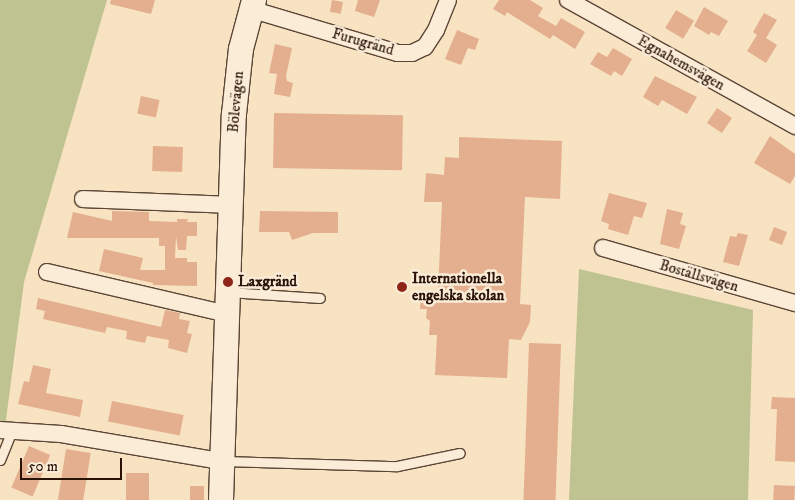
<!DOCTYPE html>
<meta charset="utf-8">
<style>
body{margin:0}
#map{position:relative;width:795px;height:500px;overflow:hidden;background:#f7e2c1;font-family:"IM FELL DW Pica",serif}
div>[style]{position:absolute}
.green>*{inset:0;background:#bfc291}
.building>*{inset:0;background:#e4af8e;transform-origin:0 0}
.roads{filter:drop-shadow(1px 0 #5c4636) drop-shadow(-1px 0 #5c4636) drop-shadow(0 1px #5c4636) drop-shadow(0 -1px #5c4636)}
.lane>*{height:9px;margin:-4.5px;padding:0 4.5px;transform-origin:4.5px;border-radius:4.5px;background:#faecd7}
.street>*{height:16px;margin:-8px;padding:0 8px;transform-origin:8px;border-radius:8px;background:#faecd7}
.secondary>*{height:24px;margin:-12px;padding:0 12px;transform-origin:12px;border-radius:12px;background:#faecd7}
.dots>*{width:14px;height:14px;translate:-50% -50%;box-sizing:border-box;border:2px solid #faecd7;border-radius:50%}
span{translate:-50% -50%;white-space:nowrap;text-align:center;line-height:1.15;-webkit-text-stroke:5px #faecd7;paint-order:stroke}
.street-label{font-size:15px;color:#291208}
.poi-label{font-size:15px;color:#291208;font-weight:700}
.left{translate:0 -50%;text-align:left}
.scale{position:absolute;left:20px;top:458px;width:102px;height:22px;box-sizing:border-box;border:2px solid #291208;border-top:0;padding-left:6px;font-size:15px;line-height:18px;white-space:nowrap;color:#291208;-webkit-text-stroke:4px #faecd7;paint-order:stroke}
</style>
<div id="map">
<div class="green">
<i style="clip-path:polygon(0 0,107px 0,24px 282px,4px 435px,0 435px)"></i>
<i style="clip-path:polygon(579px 269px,753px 310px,748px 500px,569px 500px)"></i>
</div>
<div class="building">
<i style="clip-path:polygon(111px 0,155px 0,151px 14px,110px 4px)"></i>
<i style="left:332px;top:0;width:11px;height:12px;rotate:10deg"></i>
<i style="clip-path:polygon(358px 0,380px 0,374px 17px,355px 11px)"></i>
<i style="clip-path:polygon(499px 0,530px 0,543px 8px,538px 16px,556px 26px,561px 18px,585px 32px,575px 49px,553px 35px,550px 39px,507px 12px,505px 16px,493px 9px)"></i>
<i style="clip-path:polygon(704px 7px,728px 21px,719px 36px,711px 32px,709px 35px,694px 26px)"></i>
<i style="left:676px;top:10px;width:21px;height:21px;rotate:31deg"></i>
<i style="clip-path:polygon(764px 13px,777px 20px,766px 38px,777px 45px,766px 63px,747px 51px,757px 35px,753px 32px)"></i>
<i style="clip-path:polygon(457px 30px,479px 39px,475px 50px,468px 48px,461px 65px,445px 59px)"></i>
<i style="clip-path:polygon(275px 44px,292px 48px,286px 76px,287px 81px,293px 83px,290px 97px,274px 94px,277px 74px,269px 73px)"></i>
<i style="clip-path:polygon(613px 48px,632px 59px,622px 76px,614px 71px,611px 76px,590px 64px,598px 52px,607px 57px)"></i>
<i style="clip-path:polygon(655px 76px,697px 97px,687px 114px,662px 100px,658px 106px,643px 97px)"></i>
<i style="left:141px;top:96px;width:19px;height:18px;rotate:12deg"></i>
<i style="left:717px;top:108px;width:18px;height:18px;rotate:34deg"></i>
<i style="left:274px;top:113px;width:129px;height:55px;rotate:1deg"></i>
<i style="clip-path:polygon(770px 136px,795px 154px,795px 176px,790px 184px,754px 163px)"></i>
<i style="clip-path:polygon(459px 137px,562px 141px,560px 199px,525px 197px,520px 304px,531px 305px,530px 322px,521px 340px,509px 339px,507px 378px,435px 375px,437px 335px,429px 335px,430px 321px,426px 318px,427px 309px,420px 309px,421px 293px,438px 293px,442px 202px,424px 202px,426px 173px,444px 175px,445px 157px,459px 158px)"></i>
<i style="left:153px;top:146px;width:30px;height:25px;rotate:2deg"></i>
<i style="clip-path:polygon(609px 193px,647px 203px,642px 218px,634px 216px,628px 235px,608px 229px,609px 224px,601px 221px)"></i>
<i style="clip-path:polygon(667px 209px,683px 213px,680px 224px,686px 226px,679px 249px,660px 244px)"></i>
<i style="clip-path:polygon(112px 211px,149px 212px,149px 221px,177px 222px,177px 219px,188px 219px,187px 222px,197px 222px,197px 236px,187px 236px,186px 250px,178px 250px,176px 236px,175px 258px,187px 258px,187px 262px,197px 262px,197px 286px,153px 285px,153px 283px,99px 271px,104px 249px,143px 258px,140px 270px,165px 270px,165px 246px,159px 246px,159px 238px,67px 238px,73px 212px,112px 221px)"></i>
<i style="clip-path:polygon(260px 211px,338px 212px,338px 233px,313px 233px,292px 240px,289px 232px,259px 232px)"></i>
<i style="left:774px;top:227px;width:14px;height:14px;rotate:21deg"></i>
<i style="clip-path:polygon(738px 233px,748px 235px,739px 266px,723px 262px,730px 236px,736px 237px)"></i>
<i style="clip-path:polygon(38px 298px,161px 327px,165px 310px,180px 313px,179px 319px,190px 321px,187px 333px,192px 334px,187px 353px,168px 348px,169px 340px,147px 336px,145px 343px,126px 339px,127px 331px,107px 327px,105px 333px,43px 319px,45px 311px,36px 309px)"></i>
<i style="left:529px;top:343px;width:32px;height:157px;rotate:2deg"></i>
<i style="clip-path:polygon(33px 365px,51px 369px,46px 393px,83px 400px,80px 417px,18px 404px,24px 381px,29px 382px)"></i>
<i style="clip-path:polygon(772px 397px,795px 398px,795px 462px,775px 461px,777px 409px,771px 409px)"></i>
<i style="left:112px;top:401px;width:73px;height:21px;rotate:11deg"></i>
<i style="left:29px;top:446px;width:23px;height:45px;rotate:23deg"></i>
<i style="left:66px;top:449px;width:25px;height:52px;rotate:9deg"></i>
<i style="left:126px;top:473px;width:23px;height:27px"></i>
<i style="left:774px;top:485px;width:21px;height:15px;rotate:3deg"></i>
<i style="left:190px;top:486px;width:14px;height:14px"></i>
</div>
<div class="roads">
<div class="lane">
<i style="left:228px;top:292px;width:92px;rotate:3.7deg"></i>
<i style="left:0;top:460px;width:31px;rotate:-68deg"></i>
<i style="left:224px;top:461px;width:173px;rotate:1.7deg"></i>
<i style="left:397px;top:466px;width:64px;rotate:-11.7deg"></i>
</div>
<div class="street">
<i style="left:568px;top:0;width:260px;rotate:29deg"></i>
<i style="left:250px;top:9px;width:154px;rotate:16.6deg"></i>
<i style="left:398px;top:53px;width:14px"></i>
<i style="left:412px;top:53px;width:14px;rotate:-25deg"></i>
<i style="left:425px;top:47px;width:20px;rotate:-57deg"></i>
<i style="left:436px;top:30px;width:32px;rotate:-68deg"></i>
<i style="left:83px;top:199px;width:148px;rotate:2.3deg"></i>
<i style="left:603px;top:248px;width:200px;rotate:16deg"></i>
<i style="left:47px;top:272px;width:185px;rotate:13.1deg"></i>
<i style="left:0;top:430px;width:61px;rotate:3.8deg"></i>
<i style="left:61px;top:434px;width:162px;rotate:9.6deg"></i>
</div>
<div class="secondary">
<i style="left:221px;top:500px;width:386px;rotate:-88.1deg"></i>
<i style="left:234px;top:114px;width:65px;rotate:-83.9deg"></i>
<i style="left:241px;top:49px;width:51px;rotate:-75.1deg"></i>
</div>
</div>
<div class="dots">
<i style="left:228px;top:282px;background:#8f2418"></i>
<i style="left:402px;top:287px;background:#8f2418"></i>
</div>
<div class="street-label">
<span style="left:363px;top:42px;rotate:16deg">Furugränd</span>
<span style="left:681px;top:63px;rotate:29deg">Egnahemsvägen</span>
<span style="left:236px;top:102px;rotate:-85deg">Bölevägen</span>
<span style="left:699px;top:276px;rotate:16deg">Boställsvägen</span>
</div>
<div class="poi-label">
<span class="left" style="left:412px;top:287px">Internationella<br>engelska skolan</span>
<span class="left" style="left:238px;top:282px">Laxgränd</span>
</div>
<div class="scale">50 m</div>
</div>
